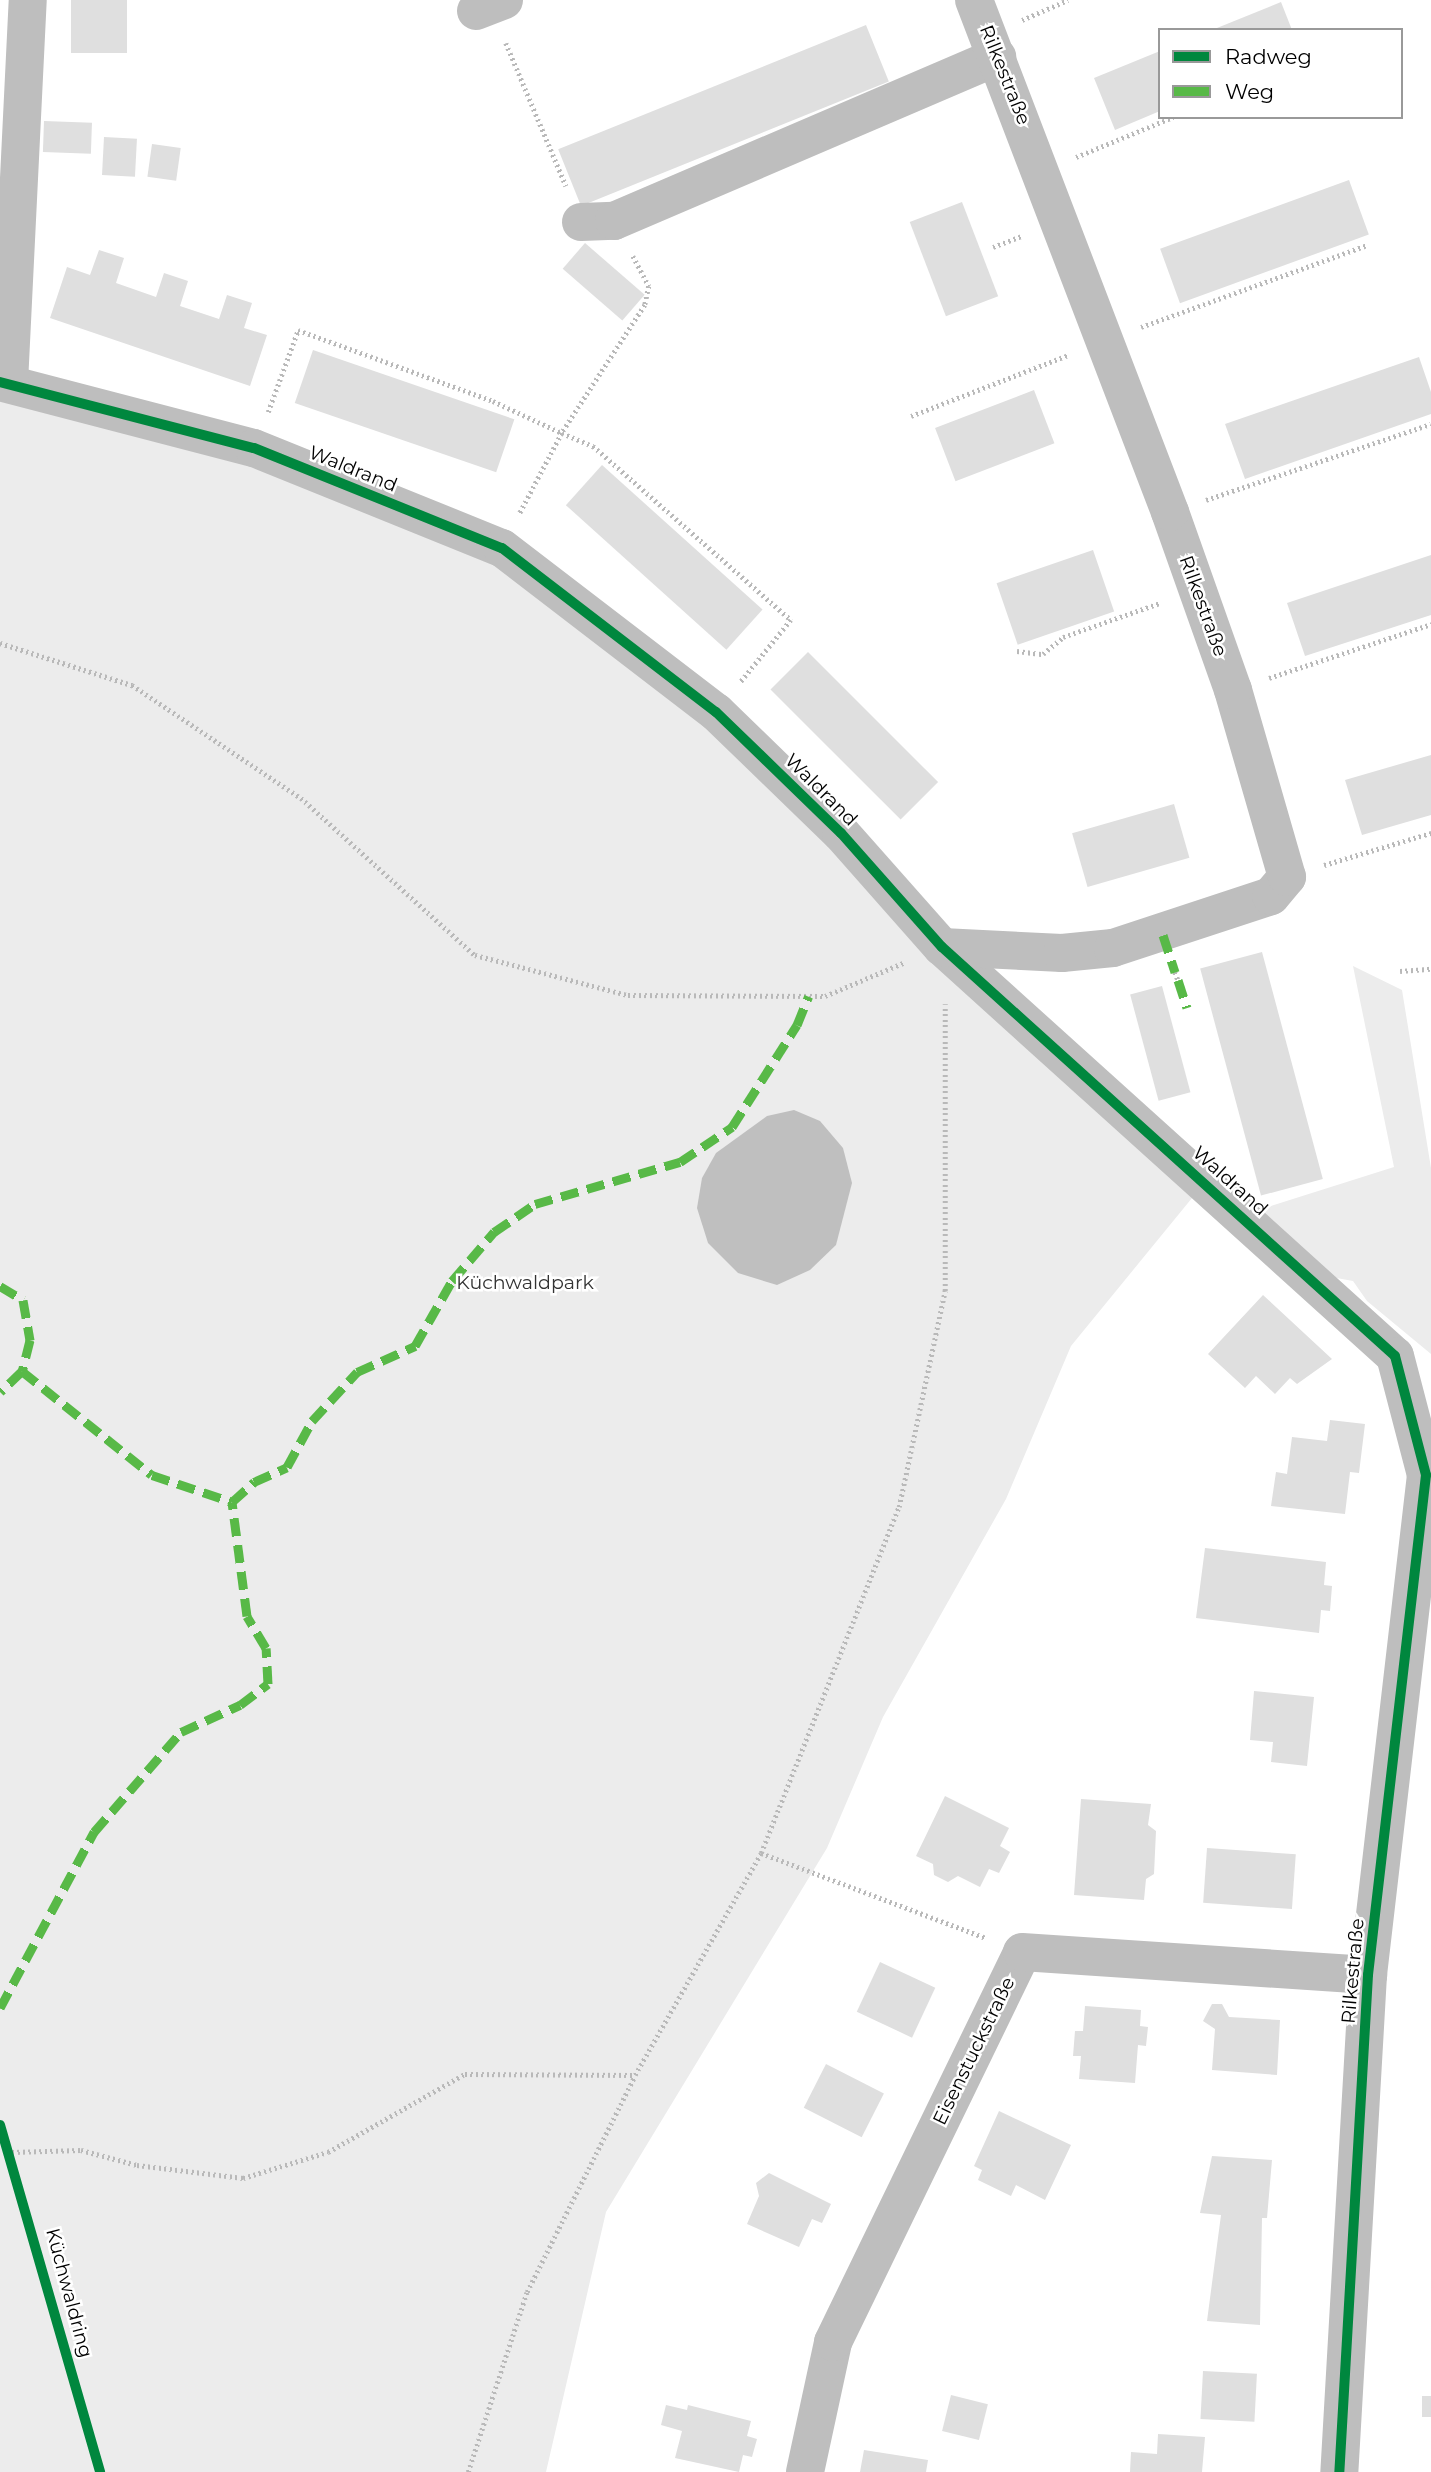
<!DOCTYPE html>
<meta charset="utf-8">
<style>
body{margin:0}
#map{position:relative;width:1431px;height:2472px;overflow:hidden;background:#fff;font-family:Montserrat,sans-serif}
div>[style]{position:absolute}
.green>*{inset:0;background:#ececec}
.water>*{inset:0;background:#bfbfbf}
.building>*{inset:0;background:#dfdfdf;transform-origin:0 0}
.path>*{height:4.5px;margin-top:-2.25px;transform-origin:0;background:repeating-linear-gradient(90deg,#b9b9b9 0 2px,transparent 0 5.5px)}
.minor>*{height:38px;margin:-19px;padding:0 19px;transform-origin:19px;border-radius:19px;background:#bebebe}
.quiet>*{height:9px;margin-top:-4.5px;transform-origin:0;background:repeating-linear-gradient(90deg,#58b947 0 18px,transparent 0 27px)}
.cycleway>*{height:10px;margin:-5px;padding:0 5px;transform-origin:5px;border-radius:5px;background:#00873e}
span{translate:-50% -50%;white-space:nowrap;text-align:center;line-height:1.15;-webkit-text-stroke:5px #fff;paint-order:stroke}
.street-label{font-size:19px;color:#000}
.park-label{font-size:19px;color:#333}
.legend{position:absolute;left:1158px;top:28px;width:245px;height:91px;box-sizing:border-box;background:#fff;border:2px solid #999;margin:0;padding:9px 12px;list-style:none;font-size:21px;color:#000}
.legend li{display:flex;align-items:center;gap:14px;height:35px}
.legend b{width:35px;border:2px solid #999}
</style>
<div id="map">
<div class="green">
<i style="clip-path:polygon(0 391px,240px 458px,499px 564px,712px 725px,1201px 1187px,1071px 1346px,1006px 1499px,883px 1717px,827px 1848px,606px 2212px,546px 2472px,0 2472px)"></i>
<i style="clip-path:polygon(1353px 966px,1402px 990px,1431px 1168px,1431px 1354px,1367px 1301px,1353px 1281px,1331px 1277px,1255px 1211px,1394px 1167px)"></i>
</div>
<div class="water">
<i style="clip-path:polygon(794px 1110px,820px 1121px,843px 1148px,852px 1183px,836px 1245px,810px 1270px,777px 1285px,738px 1273px,708px 1243px,697px 1208px,702px 1178px,716px 1153px,767px 1116px)"></i>
</div>
<div class="building">
<i style="left:71px;top:0;width:56px;height:53px"></i>
<i style="clip-path:polygon(1281px 2px,1292px 30px,1212px 30px)"></i>
<i style="left:866px;top:25px;width:61px;height:332px;rotate:68deg"></i>
<i style="clip-path:polygon(1160px 51px,1160px 111px,1115px 130px,1094px 78px)"></i>
<i style="left:44px;top:121px;width:48px;height:31px;rotate:2deg"></i>
<i style="left:104px;top:137px;width:33px;height:38px;rotate:3deg"></i>
<i style="left:152px;top:144px;width:29px;height:33px;rotate:8deg"></i>
<i style="left:1349px;top:180px;width:58px;height:201px;rotate:70deg"></i>
<i style="left:962px;top:202px;width:101px;height:56px;rotate:69deg"></i>
<i style="left:585px;top:243px;width:79px;height:34px;rotate:41deg"></i>
<i style="clip-path:polygon(99px 250px,124px 258px,116px 283px,156px 297px,164px 273px,188px 281px,180px 306px,219px 319px,227px 295px,252px 303px,244px 328px,267px 335px,250px 386px,50px 318px,67px 267px,90px 275px)"></i>
<i style="left:313px;top:350px;width:213px;height:56px;rotate:19deg"></i>
<i style="clip-path:polygon(1419px 357px,1431px 392px,1431px 414px,1245px 479px,1225px 424px)"></i>
<i style="left:1034px;top:390px;width:57px;height:106px;rotate:69deg"></i>
<i style="left:602px;top:465px;width:216px;height:54px;rotate:42deg"></i>
<i style="left:1093px;top:550px;width:65px;height:102px;rotate:71deg"></i>
<i style="clip-path:polygon(1431px 555px,1431px 615px,1305px 656px,1287px 603px)"></i>
<i style="left:808px;top:652px;width:184px;height:53px;rotate:45deg"></i>
<i style="clip-path:polygon(1431px 755px,1431px 815px,1362px 835px,1345px 780px)"></i>
<i style="left:1174px;top:804px;width:56px;height:106px;rotate:74deg"></i>
<i style="left:1262px;top:952px;width:235px;height:64px;rotate:75deg"></i>
<i style="left:1162px;top:986px;width:110px;height:33px;rotate:75deg"></i>
<i style="clip-path:polygon(1263px 1295px,1332px 1359px,1297px 1384px,1290px 1378px,1275px 1394px,1256px 1376px,1245px 1388px,1208px 1354px)"></i>
<i style="clip-path:polygon(1330px 1420px,1365px 1424px,1359px 1473px,1350px 1472px,1345px 1514px,1271px 1506px,1276px 1472px,1287px 1474px,1292px 1437px,1327px 1441px)"></i>
<i style="clip-path:polygon(1205px 1548px,1326px 1562px,1324px 1585px,1332px 1586px,1330px 1611px,1321px 1610px,1319px 1633px,1196px 1618px)"></i>
<i style="clip-path:polygon(1254px 1691px,1314px 1697px,1307px 1766px,1271px 1762px,1273px 1742px,1250px 1740px)"></i>
<i style="clip-path:polygon(945px 1796px,1009px 1828px,1000px 1846px,1010px 1852px,999px 1873px,989px 1869px,980px 1887px,958px 1876px,948px 1882px,934px 1875px,933px 1864px,916px 1856px)"></i>
<i style="clip-path:polygon(1081px 1799px,1151px 1804px,1148px 1825px,1156px 1831px,1154px 1874px,1146px 1879px,1144px 1900px,1074px 1895px)"></i>
<i style="left:1207px;top:1848px;width:89px;height:55px;rotate:4deg"></i>
<i style="left:880px;top:1962px;width:61px;height:55px;rotate:25deg"></i>
<i style="clip-path:polygon(1212px 2004px,1222px 2004px,1229px 2017px,1280px 2020px,1277px 2075px,1212px 2070px,1215px 2029px,1203px 2021px)"></i>
<i style="clip-path:polygon(1085px 2006px,1141px 2010px,1140px 2026px,1148px 2027px,1146px 2046px,1138px 2045px,1135px 2083px,1079px 2079px,1081px 2056px,1073px 2056px,1075px 2031px,1083px 2031px)"></i>
<i style="left:826px;top:2064px;width:65px;height:49px;rotate:27deg"></i>
<i style="clip-path:polygon(999px 2111px,1071px 2145px,1045px 2200px,1016px 2185px,1011px 2196px,978px 2180px,982px 2170px,974px 2166px)"></i>
<i style="clip-path:polygon(1212px 2156px,1272px 2160px,1267px 2218px,1262px 2218px,1260px 2325px,1207px 2321px,1221px 2215px,1200px 2213px)"></i>
<i style="clip-path:polygon(769px 2173px,831px 2204px,822px 2223px,812px 2219px,799px 2247px,747px 2224px,759px 2196px,756px 2183px)"></i>
<i style="left:1203px;top:2371px;width:54px;height:48px;rotate:3deg"></i>
<i style="left:951px;top:2395px;width:38px;height:37px;rotate:14deg"></i>
<i style="left:1422px;top:2396px;width:9px;height:21px"></i>
<i style="clip-path:polygon(666px 2405px,687px 2410px,688px 2405px,751px 2421px,747px 2436px,757px 2439px,752px 2457px,743px 2455px,739px 2472px,675px 2458px,682px 2431px,661px 2425px)"></i>
<i style="clip-path:polygon(1158px 2434px,1205px 2437px,1202px 2472px,1130px 2472px,1131px 2452px,1157px 2454px)"></i>
<i style="clip-path:polygon(864px 2450px,928px 2460px,926px 2472px,860px 2472px)"></i>
</div>
<div class="path">
<i style="left:1022px;top:20px;width:50px;rotate:-23.5deg"></i>
<i style="left:506px;top:43px;width:155px;rotate:67.2deg"></i>
<i style="left:1076px;top:157px;width:105px;rotate:-22.4deg"></i>
<i style="left:993px;top:247px;width:30px;rotate:-21deg"></i>
<i style="left:633px;top:256px;width:34px;rotate:62deg"></i>
<i style="left:649px;top:286px;width:19px;rotate:102deg"></i>
<i style="left:645px;top:305px;width:153px;rotate:123deg"></i>
<i style="left:562px;top:433px;width:34px;rotate:23deg"></i>
<i style="left:593px;top:446px;width:264px;rotate:41.3deg"></i>
<i style="left:791px;top:620px;width:81px;rotate:129deg"></i>
<i style="left:1141px;top:327px;width:241px;rotate:-19.9deg"></i>
<i style="left:268px;top:412px;width:87px;rotate:-69.9deg"></i>
<i style="left:298px;top:330px;width:208px;rotate:20deg"></i>
<i style="left:493px;top:401px;width:76px;rotate:24.9deg"></i>
<i style="left:562px;top:433px;width:93px;rotate:117.7deg"></i>
<i style="left:911px;top:416px;width:168px;rotate:-21.2deg"></i>
<i style="left:1206px;top:500px;width:237px;rotate:-18.7deg"></i>
<i style="left:0;top:643px;width:139px;rotate:17.7deg"></i>
<i style="left:132px;top:685px;width:203px;rotate:33.8deg"></i>
<i style="left:301px;top:798px;width:234px;rotate:42.1deg"></i>
<i style="left:475px;top:955px;width:158px;rotate:14.7deg"></i>
<i style="left:628px;top:995px;width:197px;rotate:0.3deg"></i>
<i style="left:825px;top:996px;width:85px;rotate:-22.9deg"></i>
<i style="left:1017px;top:651px;width:26px;rotate:7deg"></i>
<i style="left:1043px;top:654px;width:26px;rotate:-40deg"></i>
<i style="left:1063px;top:637px;width:103px;rotate:-19.3deg"></i>
<i style="left:1269px;top:678px;width:171px;rotate:-18.4deg"></i>
<i style="left:1324px;top:865px;width:112px;rotate:-16.7deg"></i>
<i style="left:1400px;top:971px;width:31px;rotate:-4deg"></i>
<i style="left:1175px;top:972px;width:9px;rotate:69deg"></i>
<i style="left:761px;top:1853px;width:241px;rotate:20.7deg"></i>
<i style="left:0;top:2125px;width:361px;rotate:73.9deg"></i>
<i style="left:12px;top:2152px;width:69px;rotate:-1.7deg"></i>
<i style="left:81px;top:2150px;width:58px;rotate:15deg"></i>
<i style="left:137px;top:2165px;width:107px;rotate:7deg"></i>
<i style="left:243px;top:2178px;width:89px;rotate:-17deg"></i>
<i style="left:328px;top:2152px;width:158px;rotate:-29.7deg"></i>
<i style="left:465px;top:2074px;width:170px;rotate:0.3deg"></i>
<i style="left:468px;top:2472px;width:189px;rotate:-71.9deg"></i>
<i style="left:527px;top:2292px;width:242px;rotate:-63.5deg"></i>
<i style="left:635px;top:2075px;width:255px;rotate:-60.4deg"></i>
<i style="left:761px;top:1853px;width:373px;rotate:-68.3deg"></i>
<i style="left:899px;top:1507px;width:221px;rotate:-78deg"></i>
<i style="left:945px;top:1291px;width:287px;rotate:-90deg"></i>
</div>
<div class="minor">
<i style="left:476px;top:11px;width:30px;rotate:-21deg"></i>
<i style="left:581px;top:222px;width:33px;rotate:-2deg"></i>
<i style="left:614px;top:221px;width:417px;rotate:-23.2deg"></i>
<i style="left:0;top:382px;width:262px;rotate:14.6deg"></i>
<i style="left:254px;top:448px;width:267px;rotate:22deg"></i>
<i style="left:502px;top:548px;width:270px;rotate:37.5deg"></i>
<i style="left:716px;top:712px;width:174px;rotate:44.1deg"></i>
<i style="left:841px;top:833px;width:152px;rotate:48.5deg"></i>
<i style="left:942px;top:947px;width:610px;rotate:42.08deg"></i>
<i style="left:1395px;top:1356px;width:123px;rotate:75.4deg"></i>
<i style="left:1426px;top:1475px;width:503px;rotate:96.62deg"></i>
<i style="left:1368px;top:1975px;width:498px;rotate:93.3deg"></i>
<i style="left:9px;top:383px;width:383px;rotate:-87.2deg"></i>
<i style="left:942px;top:947px;width:120px;rotate:2.9deg"></i>
<i style="left:1062px;top:953px;width:51px;rotate:-5.6deg"></i>
<i style="left:1113px;top:948px;width:166px;rotate:-18.2deg"></i>
<i style="left:1271px;top:896px;width:25px;rotate:-50deg"></i>
<i style="left:1287px;top:877px;width:195px;rotate:-106.1deg"></i>
<i style="left:1233px;top:690px;width:189px;rotate:-109.5deg"></i>
<i style="left:1170px;top:512px;width:548px;rotate:-110.95deg"></i>
<i style="left:805px;top:2472px;width:133px;rotate:-77.8deg"></i>
<i style="left:833px;top:2342px;width:433px;rotate:-64.1deg"></i>
<i style="left:1022px;top:1952px;width:347px;rotate:3.8deg"></i>
</div>
<div class="quiet">
<i style="left:1163px;top:935px;width:39px;rotate:72deg"></i>
<i style="left:1178px;top:980px;width:29px;rotate:72deg"></i>
<i style="left:0;top:1286px;width:27px;rotate:31deg"></i>
<i style="left:23px;top:1300px;width:41px;rotate:80.1deg"></i>
<i style="left:30px;top:1340px;width:32px;rotate:104deg"></i>
<i style="left:22px;top:1371px;width:30px;rotate:136deg"></i>
<i style="left:22px;top:1371px;width:166px;rotate:38.7deg"></i>
<i style="left:152px;top:1475px;width:84px;rotate:18.6deg"></i>
<i style="left:0;top:2008px;width:200px;rotate:-61.9deg"></i>
<i style="left:94px;top:1832px;width:133px;rotate:-49deg"></i>
<i style="left:181px;top:1732px;width:65px;rotate:-24.6deg"></i>
<i style="left:240px;top:1705px;width:35px;rotate:-37deg"></i>
<i style="left:268px;top:1684px;width:36px;rotate:-93deg"></i>
<i style="left:266px;top:1648px;width:37px;rotate:-121deg"></i>
<i style="left:247px;top:1616px;width:115px;rotate:-97.5deg"></i>
<i style="left:232px;top:1502px;width:30px;rotate:-42deg"></i>
<i style="left:254px;top:1482px;width:36px;rotate:-24deg"></i>
<i style="left:287px;top:1467px;width:52px;rotate:-61.5deg"></i>
<i style="left:312px;top:1421px;width:67px;rotate:-47.4deg"></i>
<i style="left:357px;top:1372px;width:64px;rotate:-24.1deg"></i>
<i style="left:415px;top:1346px;width:75px;rotate:-60.4deg"></i>
<i style="left:452px;top:1281px;width:65px;rotate:-49.4deg"></i>
<i style="left:494px;top:1232px;width:50px;rotate:-34.3deg"></i>
<i style="left:535px;top:1204px;width:151px;rotate:-16.2deg"></i>
<i style="left:680px;top:1162px;width:63px;rotate:-33.9deg"></i>
<i style="left:732px;top:1127px;width:121px;rotate:-57.5deg"></i>
<i style="left:797px;top:1025px;width:31px;rotate:-68deg"></i>
</div>
<div class="cycleway">
<i style="left:0;top:382px;width:262px;rotate:14.6deg"></i>
<i style="left:254px;top:448px;width:267px;rotate:22deg"></i>
<i style="left:502px;top:548px;width:270px;rotate:37.5deg"></i>
<i style="left:716px;top:712px;width:174px;rotate:44.1deg"></i>
<i style="left:841px;top:833px;width:152px;rotate:48.5deg"></i>
<i style="left:942px;top:947px;width:610px;rotate:42.08deg"></i>
<i style="left:1395px;top:1356px;width:123px;rotate:75.4deg"></i>
<i style="left:1426px;top:1475px;width:503px;rotate:96.62deg"></i>
<i style="left:1368px;top:1975px;width:498px;rotate:93.3deg"></i>
<i style="left:0;top:2125px;width:361px;rotate:73.9deg"></i>
</div>
<div class="street-label">
<span style="left:1005px;top:75px;rotate:68deg">Rilkestraße</span>
<span style="left:353px;top:469px;rotate:22deg">Waldrand</span>
<span style="left:1203px;top:606px;rotate:70deg">Rilkestraße</span>
<span style="left:821px;top:790px;rotate:45deg">Waldrand</span>
<span style="left:1230px;top:1181px;rotate:42deg">Waldrand</span>
<span style="left:1353px;top:1971px;rotate:-85deg">Rilkestraße</span>
<span style="left:974px;top:2051px;rotate:-64deg">Eisenstuckstraße</span>
<span style="left:69px;top:2293px;rotate:75deg">Küchwaldring</span>
</div>
<div class="park-label">
<span style="left:525px;top:1283px">Küchwaldpark</span>
</div>
<ul class="legend">
<li><b style="height:9px;background:#00873e"></b>Radweg</li>
<li><b style="height:9px;background:#58b947"></b>Weg</li>
</ul>
</div>
